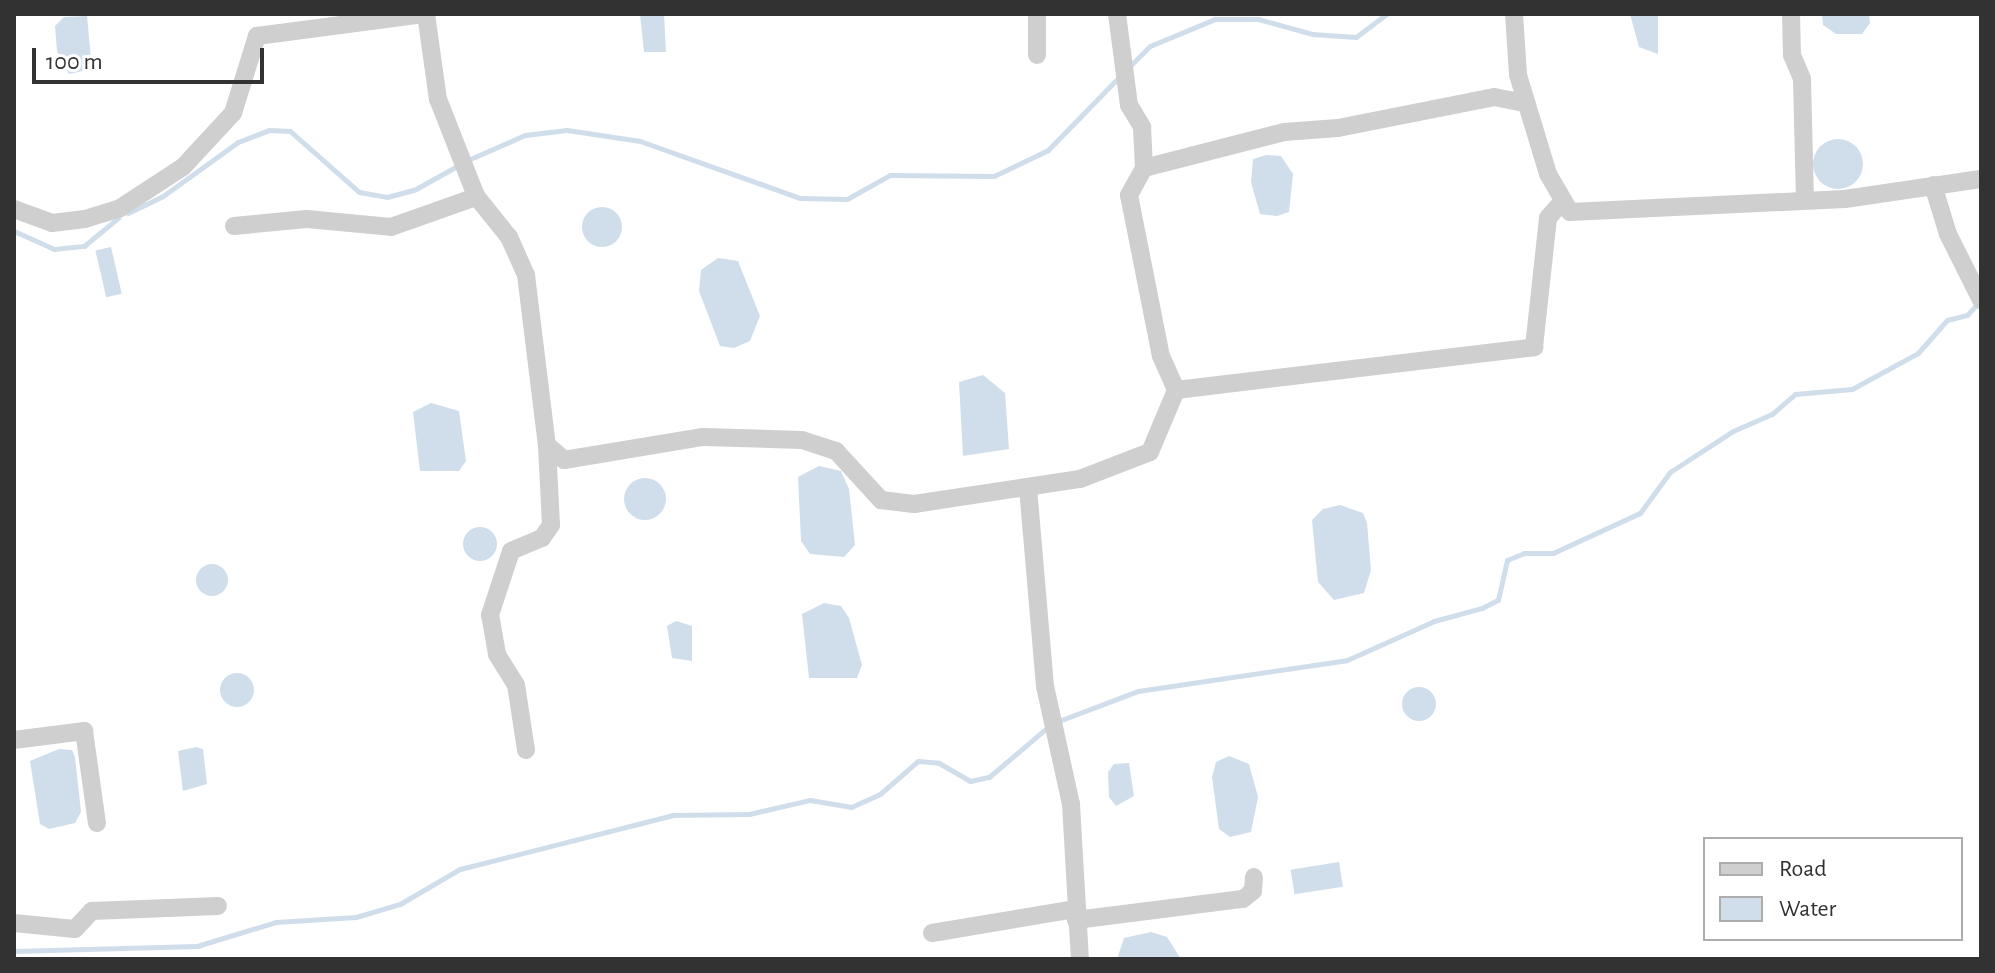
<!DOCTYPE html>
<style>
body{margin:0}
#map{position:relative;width:1995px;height:973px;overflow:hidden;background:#fff;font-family:"Alegreya Sans",sans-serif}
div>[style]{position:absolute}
.water>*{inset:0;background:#d0deeb;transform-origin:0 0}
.round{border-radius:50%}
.stream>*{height:5px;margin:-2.5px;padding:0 2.5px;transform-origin:2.5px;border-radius:2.5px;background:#d0deeb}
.minor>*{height:18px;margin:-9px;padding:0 9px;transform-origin:9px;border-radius:9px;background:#cfcfcf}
span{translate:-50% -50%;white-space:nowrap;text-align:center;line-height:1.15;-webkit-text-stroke:8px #fff;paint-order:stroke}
.frame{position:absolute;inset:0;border:16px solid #323232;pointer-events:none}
.legend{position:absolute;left:1703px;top:837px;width:260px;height:104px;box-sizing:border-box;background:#fff;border:2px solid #adadad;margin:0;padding:10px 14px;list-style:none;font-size:24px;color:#323232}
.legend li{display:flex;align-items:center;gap:16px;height:40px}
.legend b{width:40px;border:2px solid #adadad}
.scale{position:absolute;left:32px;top:48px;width:232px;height:36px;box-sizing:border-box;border:4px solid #323232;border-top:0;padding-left:10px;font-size:24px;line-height:28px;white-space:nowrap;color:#323232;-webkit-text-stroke:6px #fff;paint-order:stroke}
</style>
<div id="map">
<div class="water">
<i style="clip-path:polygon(640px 14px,664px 14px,666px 52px,644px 52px)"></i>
<i style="clip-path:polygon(1630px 14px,1658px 14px,1658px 54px,1639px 47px)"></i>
<i style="clip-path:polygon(1822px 14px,1869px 14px,1870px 23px,1862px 34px,1836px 34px,1823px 25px)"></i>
<i style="clip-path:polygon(87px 16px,92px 69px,69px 74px,57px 51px,55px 26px,64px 17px)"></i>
<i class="round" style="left:1813px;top:139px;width:50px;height:50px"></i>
<i style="clip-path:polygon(1266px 155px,1281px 156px,1293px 174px,1289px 212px,1277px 216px,1260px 214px,1251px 182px,1253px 159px)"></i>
<i class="round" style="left:582px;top:207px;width:40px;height:40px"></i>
<i style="left:111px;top:247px;width:48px;height:16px;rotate:77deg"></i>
<i style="clip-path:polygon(718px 258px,738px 261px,760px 316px,750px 341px,734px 348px,720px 346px,699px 291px,701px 270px)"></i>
<i style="clip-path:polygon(983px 375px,1005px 393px,1009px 449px,963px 456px,959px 382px)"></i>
<i style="clip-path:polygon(431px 403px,459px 411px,466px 461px,459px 471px,420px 471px,413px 412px)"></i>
<i style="clip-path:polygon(819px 466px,841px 471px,849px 489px,855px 545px,844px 557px,810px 554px,801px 541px,798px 477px)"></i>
<i class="round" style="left:624px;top:478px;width:42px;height:42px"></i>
<i style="clip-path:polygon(1340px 505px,1363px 513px,1367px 523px,1371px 570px,1364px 593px,1334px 600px,1318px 582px,1312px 520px,1323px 509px)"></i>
<i class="round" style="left:463px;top:527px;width:34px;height:34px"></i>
<i class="round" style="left:196px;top:564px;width:32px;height:32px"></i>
<i style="clip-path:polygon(824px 603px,841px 606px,849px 618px,862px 665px,857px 678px,809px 678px,802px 614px)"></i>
<i style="clip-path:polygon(676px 621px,692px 626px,692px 661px,672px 658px,667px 626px)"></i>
<i class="round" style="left:220px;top:673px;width:34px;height:34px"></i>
<i class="round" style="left:1402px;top:687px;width:34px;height:34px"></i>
<i style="clip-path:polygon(196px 747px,203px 749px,207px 784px,183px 791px,178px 751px)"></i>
<i style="clip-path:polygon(59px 749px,72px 750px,75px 757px,81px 812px,75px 823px,49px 829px,40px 824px,30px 761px)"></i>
<i style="clip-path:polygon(1229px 756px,1249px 764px,1258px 797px,1251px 832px,1230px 837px,1219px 829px,1212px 777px,1216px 762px)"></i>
<i style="clip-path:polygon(1129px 763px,1134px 796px,1116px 806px,1109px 797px,1108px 772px,1114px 764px)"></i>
<i style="left:1339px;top:862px;width:25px;height:49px;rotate:81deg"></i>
<i style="clip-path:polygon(1151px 932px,1167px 937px,1181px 959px,1117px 959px,1124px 938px)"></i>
</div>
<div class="stream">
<i style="left:1128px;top:68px;width:31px;rotate:-45deg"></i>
<i style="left:1150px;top:46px;width:70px;rotate:-22.6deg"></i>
<i style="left:1215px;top:19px;width:43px"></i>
<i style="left:1258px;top:19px;width:56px;rotate:15.5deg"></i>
<i style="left:1312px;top:34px;width:44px;rotate:3.9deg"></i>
<i style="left:1356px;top:37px;width:39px;rotate:-37deg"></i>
<i style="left:468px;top:160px;width:62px;rotate:-23.7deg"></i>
<i style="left:525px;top:135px;width:42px;rotate:-6.8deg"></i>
<i style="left:567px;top:130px;width:74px;rotate:8.6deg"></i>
<i style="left:640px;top:141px;width:170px;rotate:19.6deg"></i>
<i style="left:800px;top:198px;width:47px;rotate:1.2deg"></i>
<i style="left:847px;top:199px;width:49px;rotate:-29.2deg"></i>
<i style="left:890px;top:175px;width:104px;rotate:0.6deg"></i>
<i style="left:994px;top:176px;width:60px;rotate:-25.7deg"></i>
<i style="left:1048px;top:150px;width:105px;rotate:-45.8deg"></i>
<i style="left:128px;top:213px;width:39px;rotate:-26deg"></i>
<i style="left:163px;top:196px;width:92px;rotate:-35.8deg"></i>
<i style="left:238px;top:142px;width:33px;rotate:-21deg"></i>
<i style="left:269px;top:130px;width:21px;rotate:3deg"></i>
<i style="left:290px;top:131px;width:92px;rotate:41.5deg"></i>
<i style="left:359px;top:192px;width:28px;rotate:10deg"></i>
<i style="left:387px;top:197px;width:28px;rotate:-15deg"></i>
<i style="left:414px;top:190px;width:51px;rotate:-29.1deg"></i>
<i style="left:14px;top:231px;width:44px;rotate:24.2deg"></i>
<i style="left:54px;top:249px;width:30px;rotate:-6deg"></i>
<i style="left:84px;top:246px;width:45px;rotate:-39.6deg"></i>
<i style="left:1056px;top:722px;width:88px;rotate:-20.7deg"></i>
<i style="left:1138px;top:691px;width:211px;rotate:-8.4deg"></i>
<i style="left:1347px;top:660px;width:95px;rotate:-24.1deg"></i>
<i style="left:1434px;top:621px;width:50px;rotate:-15.2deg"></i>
<i style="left:1482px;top:608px;width:18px;rotate:-27deg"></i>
<i style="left:1498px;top:600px;width:41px;rotate:-77.3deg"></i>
<i style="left:1507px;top:560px;width:18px;rotate:-22deg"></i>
<i style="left:1524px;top:553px;width:29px"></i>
<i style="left:1553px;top:553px;width:96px;rotate:-24.7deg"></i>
<i style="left:1640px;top:513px;width:51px;rotate:-53.8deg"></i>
<i style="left:1670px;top:472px;width:75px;rotate:-33.1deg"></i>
<i style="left:1733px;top:431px;width:43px;rotate:-23.6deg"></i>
<i style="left:1772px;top:414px;width:30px;rotate:-41deg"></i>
<i style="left:1795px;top:394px;width:57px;rotate:-5deg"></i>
<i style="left:1852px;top:389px;width:75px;rotate:-28.6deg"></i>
<i style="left:1918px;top:353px;width:44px;rotate:-48.7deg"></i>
<i style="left:1947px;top:320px;width:21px;rotate:-14deg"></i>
<i style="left:1967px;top:315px;width:16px;rotate:-47deg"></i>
<i style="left:14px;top:951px;width:183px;rotate:-1.6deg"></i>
<i style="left:197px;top:946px;width:83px;rotate:-16.9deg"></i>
<i style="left:276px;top:922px;width:80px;rotate:-3.6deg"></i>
<i style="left:356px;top:917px;width:46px;rotate:-16.5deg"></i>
<i style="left:400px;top:904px;width:69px;rotate:-30.3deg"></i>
<i style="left:460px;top:869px;width:220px;rotate:-14.2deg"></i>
<i style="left:673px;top:815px;width:76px;rotate:-0.8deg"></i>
<i style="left:749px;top:814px;width:63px;rotate:-12.9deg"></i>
<i style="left:810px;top:800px;width:42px;rotate:9.7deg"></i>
<i style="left:851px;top:807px;width:32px;rotate:-24deg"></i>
<i style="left:880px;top:794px;width:50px;rotate:-41deg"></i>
<i style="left:918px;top:761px;width:21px;rotate:5deg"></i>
<i style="left:939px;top:763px;width:36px;rotate:30deg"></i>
<i style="left:970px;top:781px;width:19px;rotate:-12deg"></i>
<i style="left:989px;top:777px;width:77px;rotate:-40.3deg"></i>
</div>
<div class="minor">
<i style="left:426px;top:14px;width:86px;rotate:82deg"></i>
<i style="left:438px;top:99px;width:104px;rotate:68.6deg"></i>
<i style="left:476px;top:196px;width:53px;rotate:51.2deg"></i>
<i style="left:509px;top:237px;width:42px;rotate:65.9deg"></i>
<i style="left:526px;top:275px;width:171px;rotate:83deg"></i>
<i style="left:547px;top:445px;width:23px;rotate:41deg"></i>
<i style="left:564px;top:460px;width:141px;rotate:-9.4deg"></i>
<i style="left:703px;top:437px;width:99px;rotate:1.7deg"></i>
<i style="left:802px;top:440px;width:36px;rotate:18deg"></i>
<i style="left:836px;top:451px;width:67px;rotate:47.4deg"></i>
<i style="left:881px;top:500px;width:33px;rotate:7deg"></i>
<i style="left:914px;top:504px;width:168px;rotate:-8.6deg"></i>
<i style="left:1080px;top:479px;width:75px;rotate:-21.1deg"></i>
<i style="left:1150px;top:452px;width:67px;rotate:-67.2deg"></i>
<i style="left:1176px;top:390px;width:361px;rotate:-6.8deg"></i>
<i style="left:1534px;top:347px;width:130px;rotate:-83.8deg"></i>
<i style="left:1548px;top:218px;width:18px;rotate:-49deg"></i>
<i style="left:1037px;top:14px;width:41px;rotate:90deg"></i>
<i style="left:1117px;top:14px;width:92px;rotate:82.5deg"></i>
<i style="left:1129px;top:105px;width:26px;rotate:59deg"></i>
<i style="left:1142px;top:127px;width:41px;rotate:87.2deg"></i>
<i style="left:1144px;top:168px;width:31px;rotate:119deg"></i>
<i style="left:1129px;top:195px;width:164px;rotate:78.8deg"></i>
<i style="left:1161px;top:356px;width:37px;rotate:66deg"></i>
<i style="left:1514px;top:14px;width:61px;rotate:86.2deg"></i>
<i style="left:1518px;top:75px;width:103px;rotate:73.1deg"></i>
<i style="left:1548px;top:174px;width:44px;rotate:59.9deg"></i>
<i style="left:1570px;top:212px;width:275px;rotate:-2.7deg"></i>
<i style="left:1845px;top:199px;width:137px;rotate:-8.4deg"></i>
<i style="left:1791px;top:14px;width:41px;rotate:88.6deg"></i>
<i style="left:1792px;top:55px;width:26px;rotate:67deg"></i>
<i style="left:1802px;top:79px;width:121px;rotate:88.6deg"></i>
<i style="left:1144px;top:168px;width:145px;rotate:-14.4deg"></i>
<i style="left:1284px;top:132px;width:54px;rotate:-4.2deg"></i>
<i style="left:1338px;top:128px;width:159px;rotate:-11.2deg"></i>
<i style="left:1494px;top:97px;width:33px;rotate:11deg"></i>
<i style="left:1933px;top:185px;width:51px;rotate:73deg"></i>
<i style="left:1948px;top:234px;width:74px;rotate:63.4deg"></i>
<i style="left:14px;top:209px;width:40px;rotate:20.2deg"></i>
<i style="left:52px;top:223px;width:33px;rotate:-7deg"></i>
<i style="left:85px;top:219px;width:37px;rotate:-17deg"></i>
<i style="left:120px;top:208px;width:75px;rotate:-33.1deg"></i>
<i style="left:183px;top:167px;width:74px;rotate:-47.2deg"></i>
<i style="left:233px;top:113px;width:81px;rotate:-72.7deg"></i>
<i style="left:257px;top:36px;width:168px;rotate:-7.5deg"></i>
<i style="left:234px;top:226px;width:73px;rotate:-5.5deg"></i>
<i style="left:307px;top:219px;width:84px;rotate:5.4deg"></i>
<i style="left:391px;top:227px;width:90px;rotate:-19.4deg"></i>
<i style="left:1028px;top:488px;width:199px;rotate:85.1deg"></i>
<i style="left:1045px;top:686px;width:121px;rotate:77.6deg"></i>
<i style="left:1071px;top:804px;width:155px;rotate:86.7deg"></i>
<i style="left:14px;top:740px;width:71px;rotate:-7.3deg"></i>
<i style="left:84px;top:731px;width:93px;rotate:82deg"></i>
<i style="left:526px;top:750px;width:66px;rotate:-98.7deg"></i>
<i style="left:516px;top:685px;width:36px;rotate:-122deg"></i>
<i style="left:497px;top:654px;width:40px;rotate:-100deg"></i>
<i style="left:490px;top:615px;width:67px;rotate:-71.8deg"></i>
<i style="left:511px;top:551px;width:34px;rotate:-23deg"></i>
<i style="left:542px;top:538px;width:16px;rotate:-55deg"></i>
<i style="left:551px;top:525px;width:80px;rotate:-92.9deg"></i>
<i style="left:1076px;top:920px;width:168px;rotate:-7.2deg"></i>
<i style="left:1243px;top:899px;width:13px;rotate:-39deg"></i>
<i style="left:1253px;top:891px;width:14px;rotate:-86deg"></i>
<i style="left:14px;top:923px;width:61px;rotate:5.6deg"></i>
<i style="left:75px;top:929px;width:25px;rotate:-47deg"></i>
<i style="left:92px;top:911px;width:126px;rotate:-2.3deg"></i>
<i style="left:932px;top:933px;width:146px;rotate:-9.5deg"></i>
</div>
<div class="frame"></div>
<ul class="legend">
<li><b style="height:10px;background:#cfcfcf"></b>Road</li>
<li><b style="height:22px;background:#d0deeb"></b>Water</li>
</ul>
<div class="scale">100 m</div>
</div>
